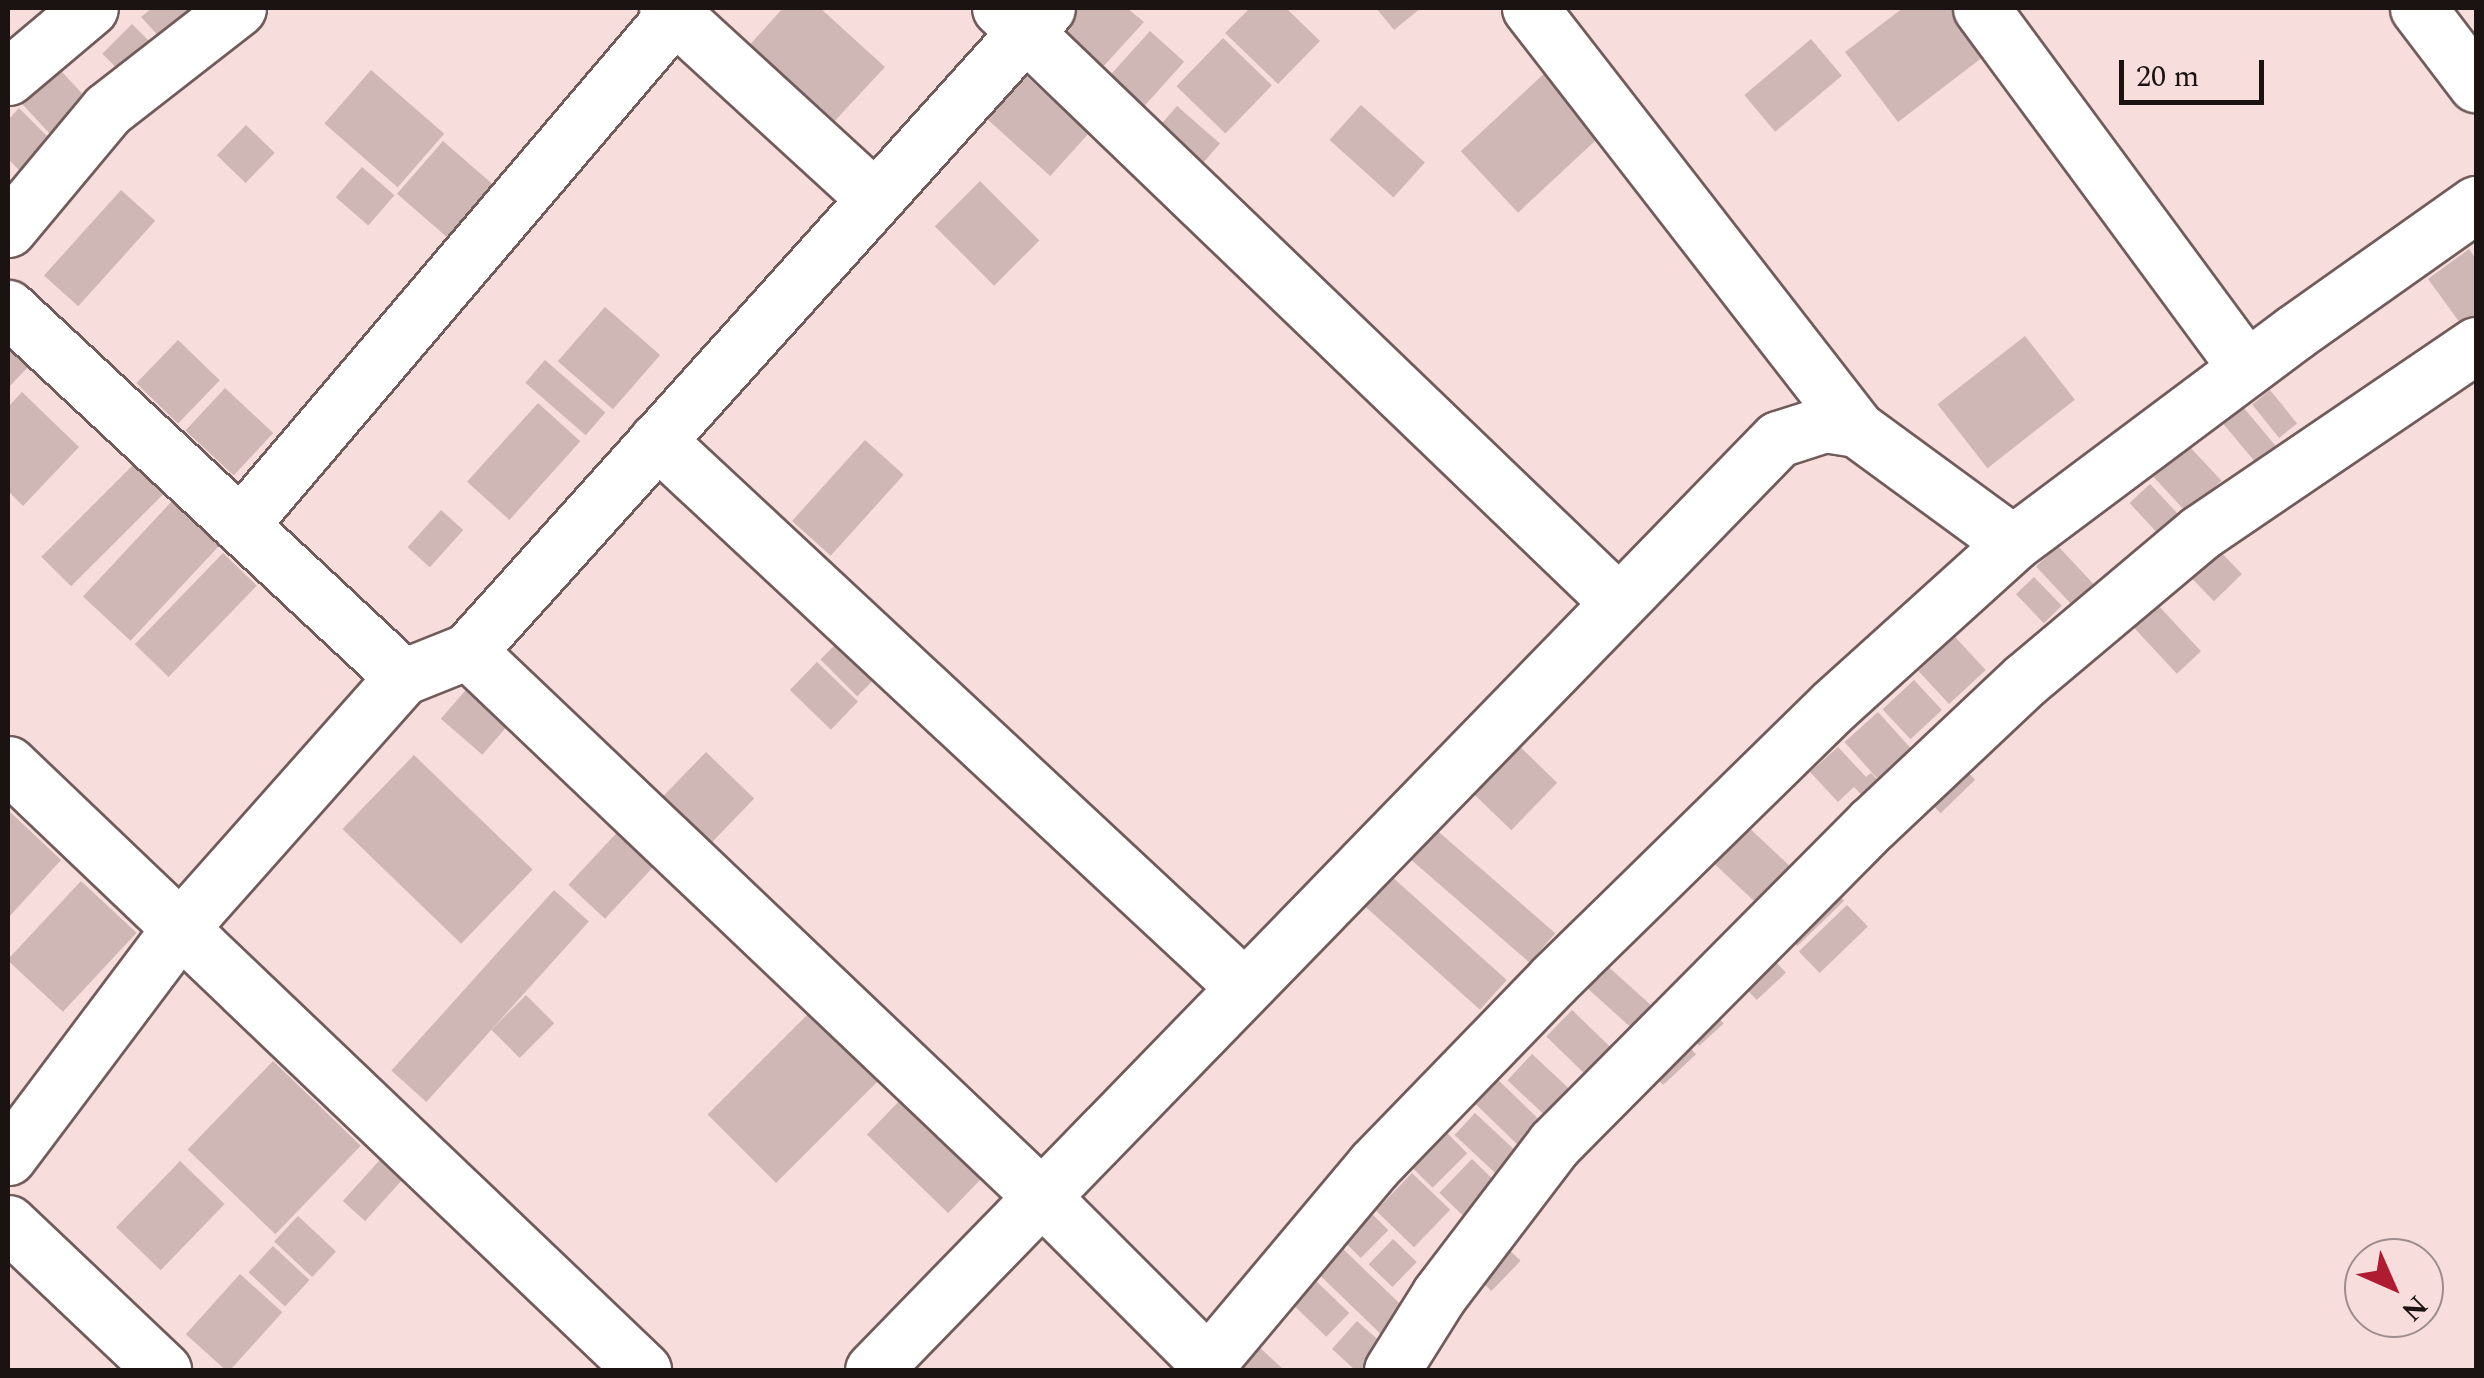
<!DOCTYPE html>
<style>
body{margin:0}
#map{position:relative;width:2484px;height:1378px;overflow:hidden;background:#f7dedd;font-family:Spectral,serif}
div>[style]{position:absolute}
.building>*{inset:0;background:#cfb7b6;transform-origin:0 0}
.roads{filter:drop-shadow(2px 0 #715c5b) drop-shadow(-2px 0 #715c5b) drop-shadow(0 2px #715c5b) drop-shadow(0 -2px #715c5b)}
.minor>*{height:55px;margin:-27.5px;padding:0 27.5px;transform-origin:27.5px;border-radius:27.5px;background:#fff}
span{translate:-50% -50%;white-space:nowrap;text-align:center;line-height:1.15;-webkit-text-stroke:8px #f7dedd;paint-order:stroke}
.frame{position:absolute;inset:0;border:10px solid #1b1212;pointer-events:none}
.north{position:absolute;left:2344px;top:1238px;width:100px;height:100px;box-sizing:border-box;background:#f7dedd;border:2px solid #9f8c8c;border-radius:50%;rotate:135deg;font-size:28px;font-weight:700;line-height:40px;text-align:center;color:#1b1212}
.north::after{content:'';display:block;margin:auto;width:35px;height:45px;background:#af1b31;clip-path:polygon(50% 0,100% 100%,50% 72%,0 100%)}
.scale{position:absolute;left:2119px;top:60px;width:145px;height:45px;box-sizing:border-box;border:5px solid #1b1212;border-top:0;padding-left:12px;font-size:30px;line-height:35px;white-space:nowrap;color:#1b1212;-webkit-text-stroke:8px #f7dedd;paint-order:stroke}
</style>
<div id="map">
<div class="building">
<i style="clip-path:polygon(152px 8px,204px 8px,164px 42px,141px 17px)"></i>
<i style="clip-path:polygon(783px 8px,820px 8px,885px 67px,830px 126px,746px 49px)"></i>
<i style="clip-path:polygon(1080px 8px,1127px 8px,1144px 22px,1101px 69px,1059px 31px)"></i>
<i style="clip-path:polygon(1250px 8px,1286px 8px,1320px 41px,1278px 84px,1225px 33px)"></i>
<i style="clip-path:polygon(1376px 8px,1421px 8px,1394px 30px)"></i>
<i style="clip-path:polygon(1903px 8px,1966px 8px,1996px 47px,1898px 122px,1845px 52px)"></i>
<i style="left:132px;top:24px;width:35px;height:42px;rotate:45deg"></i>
<i style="left:1150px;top:31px;width:46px;height:74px;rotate:42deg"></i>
<i style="left:1223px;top:38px;width:68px;height:67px;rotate:44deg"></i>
<i style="left:1811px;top:39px;width:48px;height:87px;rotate:50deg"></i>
<i style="left:48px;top:57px;width:66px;height:51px;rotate:47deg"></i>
<i style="left:1017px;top:68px;width:97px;height:58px;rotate:42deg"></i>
<i style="left:1550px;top:68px;width:84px;height:122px;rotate:47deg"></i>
<i style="left:371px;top:70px;width:97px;height:71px;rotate:41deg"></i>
<i style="left:1361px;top:105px;width:86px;height:47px;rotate:42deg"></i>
<i style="left:1177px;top:106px;width:57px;height:42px;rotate:41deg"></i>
<i style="clip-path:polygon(19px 108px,55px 144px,24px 175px,8px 159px,8px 120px)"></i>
<i style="left:246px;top:125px;width:40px;height:42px;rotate:44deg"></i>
<i style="left:443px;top:141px;width:67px;height:70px;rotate:41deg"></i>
<i style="left:362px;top:167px;width:43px;height:40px;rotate:41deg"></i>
<i style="left:980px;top:181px;width:84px;height:64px;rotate:45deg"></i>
<i style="left:121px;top:190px;width:46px;height:115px;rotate:42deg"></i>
<i style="clip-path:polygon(2469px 249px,2476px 259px,2476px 324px,2466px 331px,2428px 279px)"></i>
<i style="left:605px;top:307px;width:73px;height:72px;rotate:41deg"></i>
<i style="left:2025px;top:336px;width:81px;height:111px;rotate:52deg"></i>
<i style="left:178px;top:340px;width:58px;height:60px;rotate:44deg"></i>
<i style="clip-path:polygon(8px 347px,28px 367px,8px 388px)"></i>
<i style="left:545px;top:360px;width:80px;height:30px;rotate:41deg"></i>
<i style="left:225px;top:388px;width:66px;height:58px;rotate:43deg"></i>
<i style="left:2270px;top:390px;width:43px;height:23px;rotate:51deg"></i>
<i style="clip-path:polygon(22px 392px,79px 447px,23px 506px,8px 491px,8px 407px)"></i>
<i style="left:2238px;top:401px;width:62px;height:26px;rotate:50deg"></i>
<i style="left:538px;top:403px;width:57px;height:106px;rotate:42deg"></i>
<i style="left:865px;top:440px;width:52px;height:109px;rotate:42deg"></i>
<i style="left:2188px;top:445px;width:49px;height:47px;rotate:47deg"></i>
<i style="left:134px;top:464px;width:42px;height:131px;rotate:45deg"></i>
<i style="left:2150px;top:484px;width:45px;height:28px;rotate:47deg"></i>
<i style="left:173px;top:500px;width:65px;height:132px;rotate:43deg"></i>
<i style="left:441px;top:510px;width:30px;height:50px;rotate:42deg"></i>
<i style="left:2210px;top:541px;width:46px;height:39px;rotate:46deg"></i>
<i style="left:2058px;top:546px;width:52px;height:30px;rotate:47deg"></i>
<i style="left:223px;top:553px;width:47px;height:127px;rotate:44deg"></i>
<i style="left:2034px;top:577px;width:40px;height:25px;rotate:46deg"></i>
<i style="left:2156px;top:603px;width:66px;height:33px;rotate:47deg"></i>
<i style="left:848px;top:632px;width:52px;height:39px;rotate:45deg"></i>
<i style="left:1955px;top:637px;width:45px;height:50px;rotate:47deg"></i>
<i style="left:817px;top:662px;width:57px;height:39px;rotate:44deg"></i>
<i style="left:1914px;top:680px;width:41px;height:43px;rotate:47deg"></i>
<i style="left:471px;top:684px;width:55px;height:46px;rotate:41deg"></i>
<i style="left:1878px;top:712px;width:61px;height:45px;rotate:48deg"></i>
<i style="left:1514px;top:741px;width:60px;height:66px;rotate:44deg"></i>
<i style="clip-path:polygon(1838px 747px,1866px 777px,1871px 773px,1890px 793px,1874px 808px,1854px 787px,1838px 802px,1810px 772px)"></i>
<i style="left:706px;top:752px;width:67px;height:64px;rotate:44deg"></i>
<i style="left:414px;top:755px;width:165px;height:103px;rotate:44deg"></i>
<i style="left:1955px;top:759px;width:29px;height:48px;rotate:46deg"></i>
<i style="clip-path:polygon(8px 810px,61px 860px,8px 918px)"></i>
<i style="left:625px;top:824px;width:50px;height:83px;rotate:43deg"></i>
<i style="left:1747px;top:826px;width:60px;height:50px;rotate:43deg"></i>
<i style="left:1433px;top:827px;width:162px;height:39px;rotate:41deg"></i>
<i style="left:1390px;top:875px;width:157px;height:40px;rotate:42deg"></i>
<i style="left:1824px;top:880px;width:29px;height:65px;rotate:46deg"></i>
<i style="left:81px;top:881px;width:76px;height:108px;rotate:43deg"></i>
<i style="left:554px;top:890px;width:47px;height:243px;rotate:42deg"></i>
<i style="left:1847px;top:905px;width:30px;height:67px;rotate:46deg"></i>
<i style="left:1760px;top:945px;width:38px;height:40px;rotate:47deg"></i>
<i style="left:1603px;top:962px;width:64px;height:30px;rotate:42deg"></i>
<i style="left:526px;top:995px;width:40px;height:49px;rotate:45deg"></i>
<i style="left:1707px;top:1005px;width:25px;height:33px;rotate:48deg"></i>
<i style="left:1572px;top:1010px;width:62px;height:37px;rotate:44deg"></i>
<i style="left:810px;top:1012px;width:97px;height:145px;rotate:45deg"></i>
<i style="left:1679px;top:1036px;width:25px;height:45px;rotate:47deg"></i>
<i style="left:1532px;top:1054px;width:67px;height:36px;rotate:43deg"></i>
<i style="left:273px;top:1061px;width:122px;height:123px;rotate:44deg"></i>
<i style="left:1492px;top:1074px;width:78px;height:33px;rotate:44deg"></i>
<i style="left:903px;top:1097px;width:113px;height:52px;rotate:44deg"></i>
<i style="left:1475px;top:1113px;width:63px;height:30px;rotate:43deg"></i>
<i style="left:1446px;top:1132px;width:30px;height:49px;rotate:45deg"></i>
<i style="left:387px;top:1152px;width:30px;height:66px;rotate:42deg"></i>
<i style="left:1472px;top:1159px;width:37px;height:47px;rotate:44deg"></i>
<i style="left:180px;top:1161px;width:62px;height:92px;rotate:44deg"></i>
<i style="left:1412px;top:1173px;width:53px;height:52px;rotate:44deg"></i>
<i style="left:1365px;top:1207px;width:33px;height:39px;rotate:45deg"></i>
<i style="left:298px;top:1216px;width:52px;height:35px;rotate:43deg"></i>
<i style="left:1393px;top:1239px;width:33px;height:35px;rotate:44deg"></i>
<i style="left:1499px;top:1240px;width:30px;height:42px;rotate:44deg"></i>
<i style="left:1339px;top:1245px;width:93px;height:35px;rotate:44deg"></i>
<i style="left:273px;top:1246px;width:50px;height:36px;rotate:43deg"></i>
<i style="left:240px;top:1274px;width:57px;height:81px;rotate:42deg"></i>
<i style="left:1314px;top:1279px;width:49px;height:33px;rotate:44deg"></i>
<i style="clip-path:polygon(1357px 1321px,1385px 1346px,1362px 1370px,1355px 1370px,1332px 1349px)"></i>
<i style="clip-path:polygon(1258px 1346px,1284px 1370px,1236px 1370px)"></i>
</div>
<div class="roads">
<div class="minor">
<i style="left:667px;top:8px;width:281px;rotate:42.5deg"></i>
<i style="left:1000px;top:8px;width:857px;rotate:43.87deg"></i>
<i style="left:1530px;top:8px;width:533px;rotate:52.16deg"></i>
<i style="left:1981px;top:8px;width:447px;rotate:53.6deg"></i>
<i style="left:2418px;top:8px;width:96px;rotate:52.7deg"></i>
<i style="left:8px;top:77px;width:107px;rotate:-40.1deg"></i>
<i style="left:8px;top:229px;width:155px;rotate:-50.2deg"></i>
<i style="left:107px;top:110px;width:166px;rotate:-37.9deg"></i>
<i style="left:8px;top:308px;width:541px;rotate:43.05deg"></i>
<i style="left:657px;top:440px;width:801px;rotate:42.98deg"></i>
<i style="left:240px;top:525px;width:671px;rotate:-49.59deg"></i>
<i style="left:468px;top:651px;width:791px;rotate:43.57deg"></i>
<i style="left:1041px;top:1196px;width:236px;rotate:45deg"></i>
<i style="left:8px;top:764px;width:878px;rotate:43.66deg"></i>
<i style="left:8px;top:1157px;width:286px;rotate:-53.1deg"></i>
<i style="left:180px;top:928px;width:336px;rotate:-48.4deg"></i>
<i style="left:403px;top:677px;width:70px;rotate:-21.8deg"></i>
<i style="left:468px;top:651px;width:865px;rotate:-48deg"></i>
<i style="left:8px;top:1223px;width:214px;rotate:43.5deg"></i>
<i style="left:873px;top:1370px;width:1298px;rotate:-45.81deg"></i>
<i style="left:1778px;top:439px;width:49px;rotate:-17.7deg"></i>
<i style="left:1825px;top:424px;width:32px;rotate:9deg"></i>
<i style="left:1857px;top:429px;width:193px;rotate:36.2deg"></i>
<i style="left:1202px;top:1370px;width:268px;rotate:-50deg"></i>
<i style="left:1374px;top:1165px;width:257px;rotate:-45.9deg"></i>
<i style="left:1553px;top:980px;width:393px;rotate:-44.4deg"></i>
<i style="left:1834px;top:705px;width:241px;rotate:-42.1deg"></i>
<i style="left:2013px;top:543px;width:352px;rotate:-36.8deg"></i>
<i style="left:2295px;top:332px;width:222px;rotate:-35.3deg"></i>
<i style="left:1392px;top:1370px;width:89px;rotate:-57.9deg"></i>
<i style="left:1439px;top:1295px;width:190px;rotate:-52.7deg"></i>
<i style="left:1554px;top:1144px;width:451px;rotate:-45.2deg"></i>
<i style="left:1872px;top:824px;width:210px;rotate:-43.3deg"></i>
<i style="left:2025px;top:680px;width:230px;rotate:-40.1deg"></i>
<i style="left:2201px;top:532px;width:333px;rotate:-34.2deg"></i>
</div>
</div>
<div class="frame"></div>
<div class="north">N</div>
<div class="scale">20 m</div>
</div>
